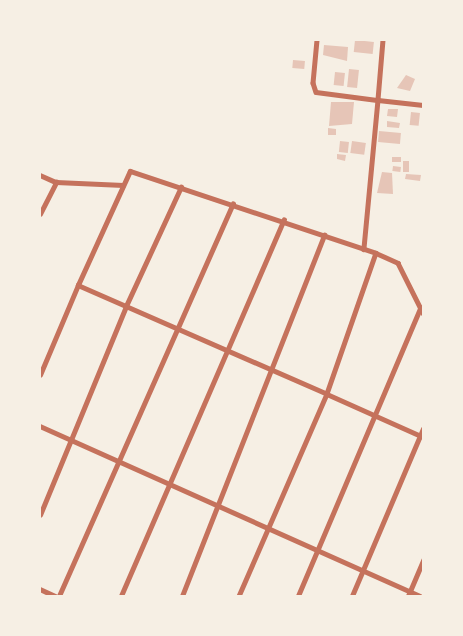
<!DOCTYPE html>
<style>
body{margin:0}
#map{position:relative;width:463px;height:636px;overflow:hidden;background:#f6efe4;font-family:Quicksand,sans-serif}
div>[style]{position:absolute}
.building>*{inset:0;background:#e6c5b7;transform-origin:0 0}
.minor>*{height:4.5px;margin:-2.25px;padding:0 2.25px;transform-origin:2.25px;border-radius:2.25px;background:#c5725c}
span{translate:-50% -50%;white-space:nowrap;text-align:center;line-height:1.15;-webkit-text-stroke:4.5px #f6efe4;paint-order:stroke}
.frame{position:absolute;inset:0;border:41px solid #f6efe4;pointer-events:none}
</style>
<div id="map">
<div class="building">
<i style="left:355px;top:40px;width:19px;height:12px;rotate:6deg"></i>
<i style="clip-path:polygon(324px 45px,348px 47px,347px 61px,323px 55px)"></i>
<i style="left:293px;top:60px;width:12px;height:8px;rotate:5deg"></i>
<i style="left:349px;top:69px;width:10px;height:18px;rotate:6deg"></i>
<i style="left:335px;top:72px;width:10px;height:13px;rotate:6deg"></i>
<i style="clip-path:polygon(406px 75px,415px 79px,410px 91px,397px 88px)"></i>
<i style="clip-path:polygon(331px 102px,354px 102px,352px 124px,329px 126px)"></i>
<i style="clip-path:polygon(388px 109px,398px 109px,397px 117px,387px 116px)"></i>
<i style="left:411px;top:112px;width:9px;height:13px;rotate:6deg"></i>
<i style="clip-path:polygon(387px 121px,400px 123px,399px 128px,387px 127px)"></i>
<i style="clip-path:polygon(328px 128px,336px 129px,336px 135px,328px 135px)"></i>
<i style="left:379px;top:131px;width:22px;height:11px;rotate:5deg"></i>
<i style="left:340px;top:141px;width:9px;height:11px;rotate:6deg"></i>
<i style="left:352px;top:141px;width:14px;height:12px;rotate:8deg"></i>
<i style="clip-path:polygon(337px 154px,346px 155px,345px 161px,337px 159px)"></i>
<i style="left:392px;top:157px;width:9px;height:5px"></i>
<i style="left:403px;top:161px;width:6px;height:11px"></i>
<i style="left:393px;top:166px;width:8px;height:5px;rotate:7deg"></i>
<i style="clip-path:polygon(382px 172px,392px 173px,393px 194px,377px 193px)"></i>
<i style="clip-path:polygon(406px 174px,421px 175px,420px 181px,405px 179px)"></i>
</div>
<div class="minor">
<i style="left:317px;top:40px;width:43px;rotate:95.3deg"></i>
<i style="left:313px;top:83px;width:9px;rotate:72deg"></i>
<i style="left:316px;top:92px;width:63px;rotate:7.4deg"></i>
<i style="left:378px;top:100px;width:150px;rotate:95.4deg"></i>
<i style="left:383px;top:40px;width:60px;rotate:94.8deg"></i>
<i style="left:378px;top:100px;width:45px;rotate:6.3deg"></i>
<i style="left:40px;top:175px;width:17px;rotate:24deg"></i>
<i style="left:56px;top:182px;width:67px;rotate:2.6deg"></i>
<i style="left:40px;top:214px;width:36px;rotate:-63deg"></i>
<i style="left:376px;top:253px;width:24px;rotate:24deg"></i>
<i style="left:398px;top:263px;width:56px;rotate:63.4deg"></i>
<i style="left:78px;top:285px;width:125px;rotate:-65.5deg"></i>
<i style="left:130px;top:171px;width:259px;rotate:18.4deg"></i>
<i style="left:376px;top:253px;width:149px;rotate:109.2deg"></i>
<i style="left:327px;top:394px;width:105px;rotate:24.1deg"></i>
<i style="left:40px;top:375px;width:98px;rotate:-67.1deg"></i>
<i style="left:78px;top:285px;width:272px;rotate:23.6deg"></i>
<i style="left:327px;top:394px;width:220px;rotate:113.5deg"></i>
<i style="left:40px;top:426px;width:416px;rotate:24.1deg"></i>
<i style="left:40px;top:515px;width:226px;rotate:-67.6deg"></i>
<i style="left:126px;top:306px;width:131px;rotate:-65.2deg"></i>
<i style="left:40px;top:589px;width:17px;rotate:25deg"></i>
<i style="left:59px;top:596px;width:429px;rotate:-66.1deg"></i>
<i style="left:121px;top:596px;width:410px;rotate:-66.6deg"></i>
<i style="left:182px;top:596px;width:388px;rotate:-68.5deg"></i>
<i style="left:298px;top:596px;width:313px;rotate:-67deg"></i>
<i style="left:352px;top:596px;width:181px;rotate:-67deg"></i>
<i style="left:408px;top:596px;width:39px;rotate:-67deg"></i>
</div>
<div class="frame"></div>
</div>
